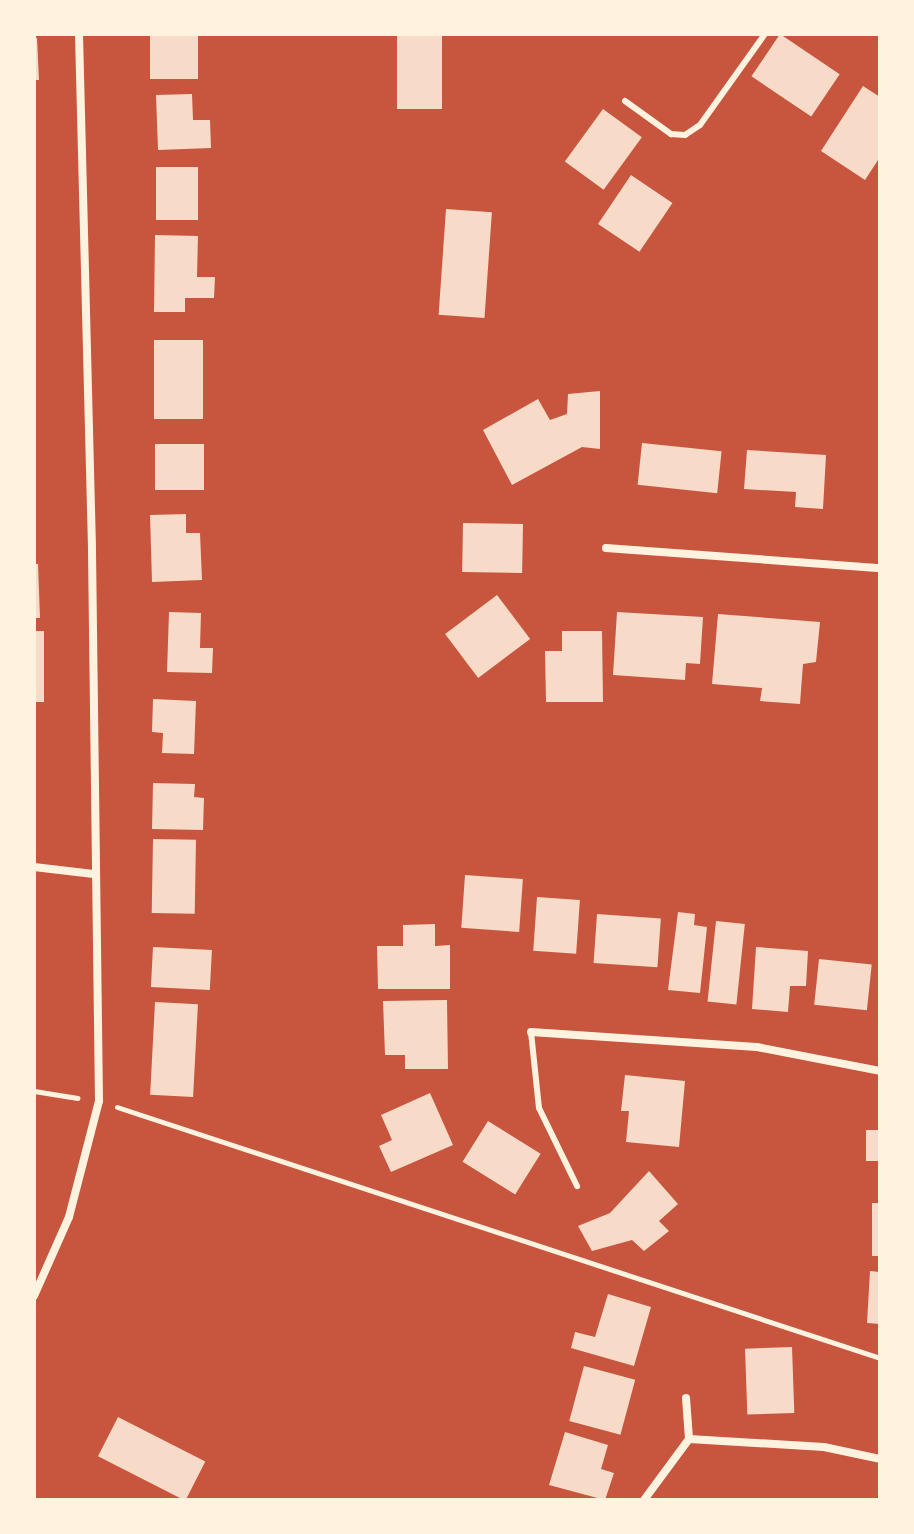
<!DOCTYPE html>
<style>
body{margin:0}
#map{position:relative;width:914px;height:1534px;overflow:hidden;background:#c8553d;font-family:"Fira Sans Condensed",sans-serif}
div>[style]{position:absolute}
.building>*{inset:0;background:#f7dbc8;transform-origin:0 0}
.path>*{height:5px;margin:-2.5px;padding:0 2.5px;transform-origin:2.5px;border-radius:2.5px;background:#fff3e0}
.service>*{height:6px;margin:-3px;padding:0 3px;transform-origin:3px;border-radius:3px;background:#fff3e0}
.minor>*{height:8px;margin:-4px;padding:0 4px;transform-origin:4px;border-radius:4px;background:#fff3e0}
span{translate:-50% -50%;white-space:nowrap;text-align:center;line-height:1.15;-webkit-text-stroke:6px #fff3e0;paint-order:stroke}
.frame{position:absolute;inset:0;border:36px solid #fff3e0;pointer-events:none}
</style>
<div id="map">
<div class="building">
<i style="left:150px;top:34px;width:48px;height:45px"></i>
<i style="left:397px;top:34px;width:45px;height:75px"></i>
<i style="left:780px;top:34px;width:72px;height:51px;rotate:34deg"></i>
<i style="clip-path:polygon(34px 38px,37px 38px,39px 80px,34px 80px)"></i>
<i style="clip-path:polygon(863px 86px,880px 97px,880px 157px,865px 180px,821px 151px)"></i>
<i style="clip-path:polygon(192px 94px,193px 120px,210px 120px,211px 148px,158px 150px,156px 95px)"></i>
<i style="left:603px;top:109px;width:48px;height:65px;rotate:36deg"></i>
<i style="left:156px;top:167px;width:42px;height:53px"></i>
<i style="left:631px;top:175px;width:50px;height:59px;rotate:34deg"></i>
<i style="left:446px;top:209px;width:46px;height:106px;rotate:4deg"></i>
<i style="clip-path:polygon(155px 235px,198px 236px,197px 277px,215px 277px,214px 298px,185px 298px,185px 312px,154px 312px)"></i>
<i style="left:154px;top:340px;width:49px;height:79px"></i>
<i style="clip-path:polygon(600px 391px,600px 449px,582px 447px,512px 485px,483px 430px,538px 399px,550px 420px,567px 414px,568px 394px)"></i>
<i style="left:642px;top:443px;width:80px;height:42px;rotate:6deg"></i>
<i style="left:204px;top:444px;width:46px;height:49px;rotate:90deg"></i>
<i style="clip-path:polygon(747px 450px,826px 455px,823px 509px,795px 507px,796px 492px,744px 489px)"></i>
<i style="clip-path:polygon(186px 514px,186px 533px,200px 533px,202px 580px,152px 582px,150px 515px)"></i>
<i style="left:463px;top:523px;width:60px;height:49px;rotate:1deg"></i>
<i style="clip-path:polygon(34px 564px,38px 564px,40px 618px,34px 618px)"></i>
<i style="left:497px;top:595px;width:55px;height:65px;rotate:53deg"></i>
<i style="clip-path:polygon(169px 612px,201px 613px,200px 648px,213px 648px,212px 673px,167px 672px)"></i>
<i style="clip-path:polygon(617px 612px,703px 617px,700px 664px,686px 663px,685px 680px,613px 675px)"></i>
<i style="clip-path:polygon(718px 614px,820px 622px,816px 662px,803px 664px,800px 704px,760px 701px,762px 688px,712px 684px)"></i>
<i style="left:44px;top:631px;width:71px;height:10px;rotate:90deg"></i>
<i style="clip-path:polygon(562px 631px,602px 631px,603px 702px,546px 702px,545px 651px,562px 651px)"></i>
<i style="clip-path:polygon(153px 699px,196px 701px,194px 754px,162px 753px,163px 733px,152px 732px)"></i>
<i style="clip-path:polygon(153px 783px,195px 784px,194px 797px,204px 798px,203px 830px,152px 829px)"></i>
<i style="left:153px;top:839px;width:43px;height:74px;rotate:1deg"></i>
<i style="left:465px;top:875px;width:58px;height:53px;rotate:4deg"></i>
<i style="left:537px;top:897px;width:43px;height:54px;rotate:4deg"></i>
<i style="clip-path:polygon(678px 912px,695px 914px,694px 925px,707px 927px,700px 993px,668px 990px)"></i>
<i style="left:597px;top:914px;width:64px;height:49px;rotate:4deg"></i>
<i style="left:716px;top:921px;width:29px;height:81px;rotate:6deg"></i>
<i style="clip-path:polygon(435px 924px,435px 946px,450px 945px,450px 989px,378px 989px,377px 946px,403px 946px,403px 925px)"></i>
<i style="left:153px;top:947px;width:59px;height:40px;rotate:3deg"></i>
<i style="clip-path:polygon(756px 947px,808px 951px,806px 986px,790px 986px,788px 1012px,752px 1009px)"></i>
<i style="left:819px;top:959px;width:53px;height:46px;rotate:6deg"></i>
<i style="clip-path:polygon(447px 1000px,448px 1069px,405px 1069px,405px 1055px,385px 1055px,383px 1001px)"></i>
<i style="left:155px;top:1002px;width:43px;height:93px;rotate:3deg"></i>
<i style="clip-path:polygon(625px 1075px,685px 1081px,679px 1147px,626px 1142px,629px 1111px,621px 1111px)"></i>
<i style="clip-path:polygon(430px 1093px,453px 1145px,391px 1172px,379px 1146px,392px 1140px,381px 1115px)"></i>
<i style="left:488px;top:1121px;width:62px;height:48px;rotate:32deg"></i>
<i style="left:866px;top:1130px;width:14px;height:31px"></i>
<i style="clip-path:polygon(649px 1171px,678px 1204px,659px 1221px,669px 1231px,644px 1251px,632px 1240px,592px 1251px,578px 1226px,610px 1213px)"></i>
<i style="left:872px;top:1203px;width:8px;height:53px"></i>
<i style="clip-path:polygon(870px 1271px,880px 1272px,880px 1324px,867px 1323px)"></i>
<i style="clip-path:polygon(608px 1294px,651px 1307px,634px 1366px,571px 1348px,575px 1332px,595px 1337px)"></i>
<i style="left:792px;top:1347px;width:66px;height:47px;rotate:88deg"></i>
<i style="left:584px;top:1366px;width:53px;height:57px;rotate:15deg"></i>
<i style="left:118px;top:1417px;width:98px;height:44px;rotate:27deg"></i>
<i style="clip-path:polygon(565px 1432px,608px 1445px,601px 1469px,614px 1473px,605px 1500px,549px 1485px)"></i>
</div>
<div class="path">
<i style="left:34px;top:1091px;width:44px;rotate:9.2deg"></i>
<i style="left:117px;top:1107px;width:803px;rotate:18.21deg"></i>
</div>
<div class="service">
<i style="left:625px;top:101px;width:57px;rotate:35.7deg"></i>
<i style="left:671px;top:134px;width:14px;rotate:4deg"></i>
<i style="left:685px;top:135px;width:18px;rotate:-34deg"></i>
<i style="left:700px;top:125px;width:112px;rotate:-54.5deg"></i>
<i style="left:531px;top:1032px;width:76px;rotate:84deg"></i>
<i style="left:539px;top:1108px;width:87px;rotate:64deg"></i>
</div>
<div class="minor">
<i style="left:606px;top:548px;width:275px;rotate:4.2deg"></i>
<i style="left:34px;top:867px;width:60px;rotate:6.7deg"></i>
<i style="left:531px;top:1032px;width:226px;rotate:3.8deg"></i>
<i style="left:757px;top:1047px;width:125px;rotate:11deg"></i>
<i style="left:34px;top:1296px;width:86px;rotate:-66.1deg"></i>
<i style="left:69px;top:1217px;width:120px;rotate:-75.5deg"></i>
<i style="left:99px;top:1101px;width:553px;rotate:-90.73deg"></i>
<i style="left:92px;top:548px;width:514px;rotate:-91.45deg"></i>
<i style="left:686px;top:1398px;width:41px;rotate:85.8deg"></i>
<i style="left:689px;top:1439px;width:135px;rotate:3.4deg"></i>
<i style="left:824px;top:1447px;width:57px;rotate:12.1deg"></i>
<i style="left:644px;top:1500px;width:76px;rotate:-53.6deg"></i>
</div>
<div class="frame"></div>
</div>
